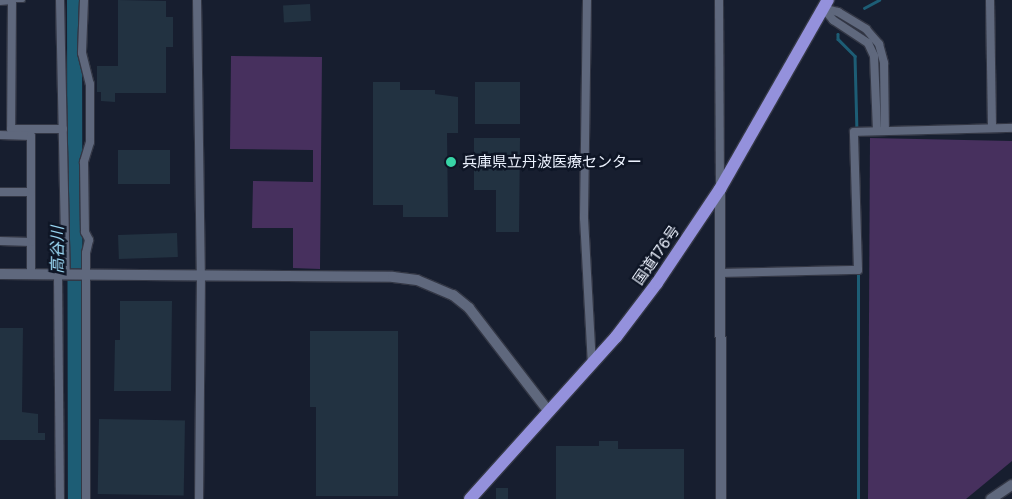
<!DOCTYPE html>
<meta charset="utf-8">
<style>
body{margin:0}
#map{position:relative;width:1012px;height:499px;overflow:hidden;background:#171e2f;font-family:Inter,"Noto Sans JP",sans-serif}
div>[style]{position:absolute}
.green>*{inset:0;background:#47305e}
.stream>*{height:2.5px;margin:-1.25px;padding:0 1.25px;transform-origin:1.25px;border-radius:1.25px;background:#1d5d75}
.river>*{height:15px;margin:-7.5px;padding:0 7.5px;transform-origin:7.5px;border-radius:7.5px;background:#1d5d75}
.building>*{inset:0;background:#223241;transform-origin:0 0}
.roads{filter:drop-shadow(1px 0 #333745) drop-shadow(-1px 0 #333745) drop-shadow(0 1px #333745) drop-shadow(0 -1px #333745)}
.service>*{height:4px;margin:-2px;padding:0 2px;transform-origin:2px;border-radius:2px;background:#5f687d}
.minor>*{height:8px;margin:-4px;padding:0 4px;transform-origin:4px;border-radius:4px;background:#5f687d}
.tertiary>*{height:10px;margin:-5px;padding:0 5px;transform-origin:5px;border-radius:5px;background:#5f687d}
.trunk>*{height:12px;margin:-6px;padding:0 6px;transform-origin:6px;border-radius:6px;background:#9491dc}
.dots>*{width:14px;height:14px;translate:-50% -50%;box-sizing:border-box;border:2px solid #0e1525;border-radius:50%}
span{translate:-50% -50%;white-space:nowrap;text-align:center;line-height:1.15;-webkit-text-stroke:5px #0e1525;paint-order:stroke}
.poi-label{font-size:15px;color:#edf3ff}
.left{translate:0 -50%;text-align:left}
.street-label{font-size:15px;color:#edf3ff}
.water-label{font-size:16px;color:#9cdaf6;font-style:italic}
</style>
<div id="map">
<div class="green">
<i style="clip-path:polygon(231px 56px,322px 57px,320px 269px,293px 268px,293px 228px,252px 228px,253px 181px,313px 182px,313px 150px,230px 149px)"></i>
<i style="clip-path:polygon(870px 138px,1012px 141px,1012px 461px,966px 499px,868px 499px)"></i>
</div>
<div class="stream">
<i style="left:864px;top:8px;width:17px;rotate:-28deg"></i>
<i style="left:838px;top:34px;width:5px;rotate:90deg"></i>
<i style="left:838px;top:39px;width:24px;rotate:45deg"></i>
<i style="left:855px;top:56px;width:74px;rotate:88.5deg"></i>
<i style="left:858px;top:499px;width:228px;rotate:-90deg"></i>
</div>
<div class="river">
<i style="left:74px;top:0;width:499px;rotate:89.9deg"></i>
</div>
<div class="building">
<i style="clip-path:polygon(118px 0,166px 1px,166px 17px,173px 17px,173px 47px,166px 47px,166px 93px,115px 93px,115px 102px,101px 101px,101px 92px,97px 92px,97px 66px,118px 66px)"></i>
<i style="left:310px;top:4px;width:17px;height:27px;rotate:87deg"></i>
<i style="clip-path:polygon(373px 82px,400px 82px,400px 90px,435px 90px,435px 94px,458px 97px,458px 133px,447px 133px,448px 217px,403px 217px,403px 205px,373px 205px)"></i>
<i style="left:475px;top:82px;width:45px;height:42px"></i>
<i style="clip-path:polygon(474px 138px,520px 138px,519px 232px,496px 232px,496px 190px,474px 190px)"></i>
<i style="left:170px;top:150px;width:34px;height:52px;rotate:90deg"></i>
<i style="left:177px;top:233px;width:24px;height:59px;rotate:88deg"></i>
<i style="clip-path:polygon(120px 301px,172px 301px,171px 391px,114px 391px,115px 340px,120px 340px)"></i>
<i style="clip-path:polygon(0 328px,23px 328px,22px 412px,38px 414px,38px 433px,45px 433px,45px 440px,0 440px)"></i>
<i style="clip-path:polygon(310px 331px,398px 331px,398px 496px,316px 496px,316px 407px,310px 407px)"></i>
<i style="left:99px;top:419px;width:86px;height:75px;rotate:1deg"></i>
<i style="clip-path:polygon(599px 441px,618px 441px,618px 449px,684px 449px,684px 499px,556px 499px,556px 446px,599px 446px)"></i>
<i style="left:496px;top:488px;width:12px;height:11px"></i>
</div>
<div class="roads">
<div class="service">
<i style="left:12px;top:0;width:11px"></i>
</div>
<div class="minor">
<i style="left:60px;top:0;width:275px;rotate:88.8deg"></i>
<i style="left:84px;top:0;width:53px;rotate:92.2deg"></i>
<i style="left:82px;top:53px;width:32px;rotate:76deg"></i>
<i style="left:90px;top:84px;width:58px;rotate:90deg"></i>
<i style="left:90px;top:142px;width:21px;rotate:107deg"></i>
<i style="left:84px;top:162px;width:70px;rotate:89.2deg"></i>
<i style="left:85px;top:232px;width:9px;rotate:63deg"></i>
<i style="left:89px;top:240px;width:13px;rotate:103deg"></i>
<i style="left:86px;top:253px;width:246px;rotate:90deg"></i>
<i style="left:197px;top:0;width:274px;rotate:89.2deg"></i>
<i style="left:201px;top:274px;width:225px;rotate:90.5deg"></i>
<i style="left:587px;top:0;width:218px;rotate:90.8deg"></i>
<i style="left:584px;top:218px;width:146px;rotate:86.9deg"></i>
<i style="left:719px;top:0;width:188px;rotate:89.7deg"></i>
<i style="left:990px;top:0;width:128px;rotate:89.1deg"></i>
<i style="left:0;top:1px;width:12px;rotate:-5deg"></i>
<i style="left:12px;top:0;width:129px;rotate:90.4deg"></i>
<i style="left:11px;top:129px;width:52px"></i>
<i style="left:823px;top:8px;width:16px;rotate:15deg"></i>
<i style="left:838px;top:12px;width:33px;rotate:31deg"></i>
<i style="left:866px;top:29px;width:20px;rotate:49deg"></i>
<i style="left:879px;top:44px;width:20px;rotate:75deg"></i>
<i style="left:884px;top:63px;width:68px;rotate:89.2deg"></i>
<i style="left:823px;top:8px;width:16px;rotate:50deg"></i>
<i style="left:833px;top:20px;width:42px;rotate:33.3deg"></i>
<i style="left:868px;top:43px;width:14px;rotate:65deg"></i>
<i style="left:874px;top:56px;width:75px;rotate:87.7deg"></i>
<i style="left:0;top:135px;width:31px;rotate:2deg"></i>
<i style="left:31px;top:136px;width:138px;rotate:90deg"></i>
<i style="left:0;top:192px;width:31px"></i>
<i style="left:0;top:241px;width:31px;rotate:2deg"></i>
<i style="left:723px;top:273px;width:135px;rotate:-1.3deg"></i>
<i style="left:858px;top:270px;width:138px;rotate:-91.7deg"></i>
<i style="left:854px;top:132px;width:158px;rotate:-1.5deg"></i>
<i style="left:58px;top:275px;width:224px;rotate:89.5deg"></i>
</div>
<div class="tertiary">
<i style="left:720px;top:189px;width:310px;rotate:89.8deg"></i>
<i style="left:0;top:274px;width:393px;rotate:0.4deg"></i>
<i style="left:393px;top:277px;width:24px;rotate:7deg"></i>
<i style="left:417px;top:280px;width:39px;rotate:23deg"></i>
<i style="left:453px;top:295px;width:21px;rotate:39deg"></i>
<i style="left:469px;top:308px;width:131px;rotate:52.4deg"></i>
<i style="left:991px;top:499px;width:25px;rotate:-34deg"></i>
</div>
<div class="trunk">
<i style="left:470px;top:499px;width:218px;rotate:-48deg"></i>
<i style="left:616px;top:337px;width:68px;rotate:-52.8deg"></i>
<i style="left:657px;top:283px;width:113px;rotate:-56.2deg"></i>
<i style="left:720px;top:189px;width:218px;rotate:-60.3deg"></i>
</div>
</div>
<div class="dots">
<i style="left:451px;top:162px;background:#38d4a6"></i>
</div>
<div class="poi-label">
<span class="left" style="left:462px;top:162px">兵庫県立丹波医療センター</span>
</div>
<div class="street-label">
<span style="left:656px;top:255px;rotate:-55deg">国道176号</span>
</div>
<div class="water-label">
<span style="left:57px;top:250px;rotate:-90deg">高谷川</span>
</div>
</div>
